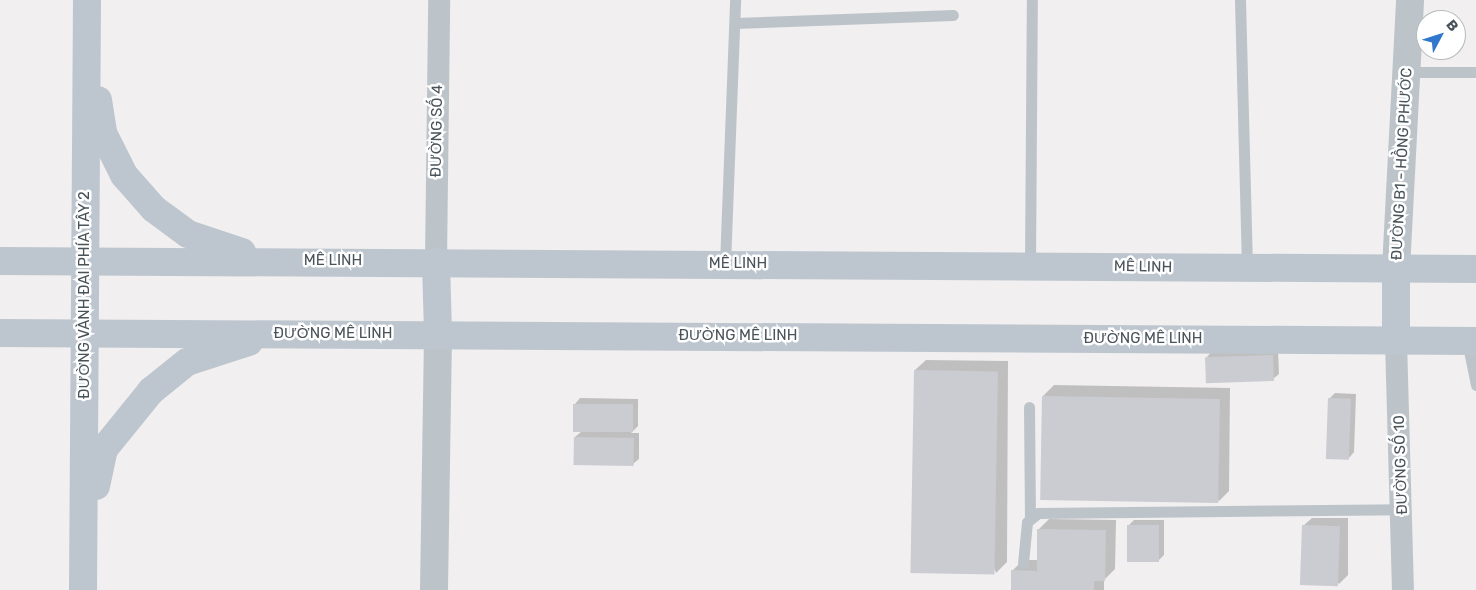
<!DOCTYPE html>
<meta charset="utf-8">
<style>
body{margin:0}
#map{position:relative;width:1476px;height:590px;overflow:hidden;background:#f1efef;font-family:Rubik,sans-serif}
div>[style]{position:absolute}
.shadow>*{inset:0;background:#0003}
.building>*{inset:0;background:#caccd1;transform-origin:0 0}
.service>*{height:11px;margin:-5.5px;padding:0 5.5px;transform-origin:5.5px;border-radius:5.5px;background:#bcc4ca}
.minor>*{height:22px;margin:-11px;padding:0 11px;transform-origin:11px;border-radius:11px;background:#bcc4ca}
.tertiary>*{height:28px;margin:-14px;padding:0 14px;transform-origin:14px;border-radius:14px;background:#bcc4ca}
.secondary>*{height:28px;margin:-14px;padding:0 14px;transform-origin:14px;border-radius:14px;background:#bdc6ce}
span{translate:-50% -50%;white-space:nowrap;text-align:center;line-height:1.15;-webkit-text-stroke:5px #fff;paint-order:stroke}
.street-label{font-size:15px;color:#49535a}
.north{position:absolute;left:1416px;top:10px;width:50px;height:50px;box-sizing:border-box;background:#fff;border:1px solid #b6babd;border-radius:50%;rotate:50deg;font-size:14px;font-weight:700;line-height:20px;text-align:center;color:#49535a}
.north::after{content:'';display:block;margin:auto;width:18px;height:22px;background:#3078cb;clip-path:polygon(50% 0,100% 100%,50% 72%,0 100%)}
</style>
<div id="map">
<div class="shadow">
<i style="clip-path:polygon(1278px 349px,1279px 374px,1273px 379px,1207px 357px,1212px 351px)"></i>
<i style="clip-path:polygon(926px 360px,1008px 361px,1007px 562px,996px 573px,915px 370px)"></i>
<i style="clip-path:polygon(1054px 385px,1230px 388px,1229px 491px,1219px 501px,1043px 396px)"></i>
<i style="clip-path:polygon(1335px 393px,1356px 394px,1354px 452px,1349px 458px,1329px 399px)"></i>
<i style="clip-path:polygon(580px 398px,638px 399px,638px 426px,631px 433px,639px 433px,639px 459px,633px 464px,575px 437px,582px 431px,575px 404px)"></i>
<i style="clip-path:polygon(1312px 518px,1348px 518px,1348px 575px,1339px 584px,1303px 526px)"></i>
<i style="clip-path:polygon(1049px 519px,1116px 520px,1115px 569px,1104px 580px,1104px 590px,1012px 590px,1012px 571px,1023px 560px,1038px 560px,1038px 530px)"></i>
<i style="clip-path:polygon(1134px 520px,1164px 520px,1164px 555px,1158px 561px,1129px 525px)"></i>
</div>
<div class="building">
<i style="left:1273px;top:355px;width:26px;height:68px;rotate:88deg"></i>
<i style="left:914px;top:370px;width:84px;height:203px;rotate:1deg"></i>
<i style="left:1042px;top:396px;width:178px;height:104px;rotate:1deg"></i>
<i style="left:1328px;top:398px;width:23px;height:61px;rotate:2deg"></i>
<i style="left:573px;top:404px;width:60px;height:28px"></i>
<i style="left:574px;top:437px;width:60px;height:28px;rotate:1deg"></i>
<i style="left:1127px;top:525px;width:32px;height:37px"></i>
<i style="left:1302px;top:525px;width:38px;height:60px;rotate:2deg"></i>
<i style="clip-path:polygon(1037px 529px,1106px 530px,1105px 581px,1094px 581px,1094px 590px,1011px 590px,1011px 570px,1037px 571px)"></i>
</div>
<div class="service">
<i style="left:1240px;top:0;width:268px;rotate:88.5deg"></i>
<i style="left:735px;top:23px;width:218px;rotate:-2.1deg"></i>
<i style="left:1408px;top:72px;width:68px"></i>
<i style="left:725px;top:264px;width:264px;rotate:-87.8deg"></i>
<i style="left:1030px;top:266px;width:266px;rotate:-89.6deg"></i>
<i style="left:1467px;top:341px;width:45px;rotate:78.4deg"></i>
<i style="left:1029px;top:407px;width:109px;rotate:89.5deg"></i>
<i style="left:1023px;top:563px;width:41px;rotate:-84.4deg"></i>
<i style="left:1027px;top:522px;width:14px;rotate:-39deg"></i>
<i style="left:1038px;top:513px;width:366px;rotate:-0.6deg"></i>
</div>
<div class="minor">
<i style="left:436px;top:262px;width:262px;rotate:-89.3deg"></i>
<i style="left:1396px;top:341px;width:249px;rotate:88.4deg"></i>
</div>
<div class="tertiary">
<i style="left:1396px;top:269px;width:269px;rotate:-87deg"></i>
<i style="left:434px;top:590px;width:256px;rotate:-89.1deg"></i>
</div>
<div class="secondary">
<i style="left:98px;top:100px;width:33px;rotate:81deg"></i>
<i style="left:103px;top:133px;width:47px;rotate:63.4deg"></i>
<i style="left:124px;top:175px;width:45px;rotate:48.6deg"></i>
<i style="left:154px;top:209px;width:42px;rotate:36.3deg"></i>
<i style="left:188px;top:234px;width:57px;rotate:18.4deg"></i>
<i style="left:0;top:261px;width:1476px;rotate:0.31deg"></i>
<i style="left:436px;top:262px;width:72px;rotate:88.4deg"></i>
<i style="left:0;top:333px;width:1476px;rotate:0.31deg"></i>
<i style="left:1396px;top:341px;width:72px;rotate:-90deg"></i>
<i style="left:96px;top:486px;width:38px;rotate:-78deg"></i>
<i style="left:104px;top:449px;width:75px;rotate:-51deg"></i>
<i style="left:151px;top:391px;width:46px;rotate:-38.9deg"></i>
<i style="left:187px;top:362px;width:65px;rotate:-17.9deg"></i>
<i style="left:83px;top:590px;width:590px;rotate:-89.61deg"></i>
</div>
<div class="street-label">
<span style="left:437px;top:131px;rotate:-89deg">ĐƯỜNG SỐ 4</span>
<span style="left:1402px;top:164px;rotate:-87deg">ĐƯỜNG B1 - HỒNG PHƯỚC</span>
<span style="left:333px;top:261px">MÊ LINH</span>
<span style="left:738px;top:264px">MÊ LINH</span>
<span style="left:1143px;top:267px;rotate:1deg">MÊ LINH</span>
<span style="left:85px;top:295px;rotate:-90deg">ĐƯỜNG VÀNH ĐAI PHÍA TÂY 2</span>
<span style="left:333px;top:334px">ĐƯỜNG MÊ LINH</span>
<span style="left:738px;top:336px">ĐƯỜNG MÊ LINH</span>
<span style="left:1143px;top:339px">ĐƯỜNG MÊ LINH</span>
<span style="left:1401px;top:465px;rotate:-92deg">ĐƯỜNG SỐ 10</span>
</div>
<div class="north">B</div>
</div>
